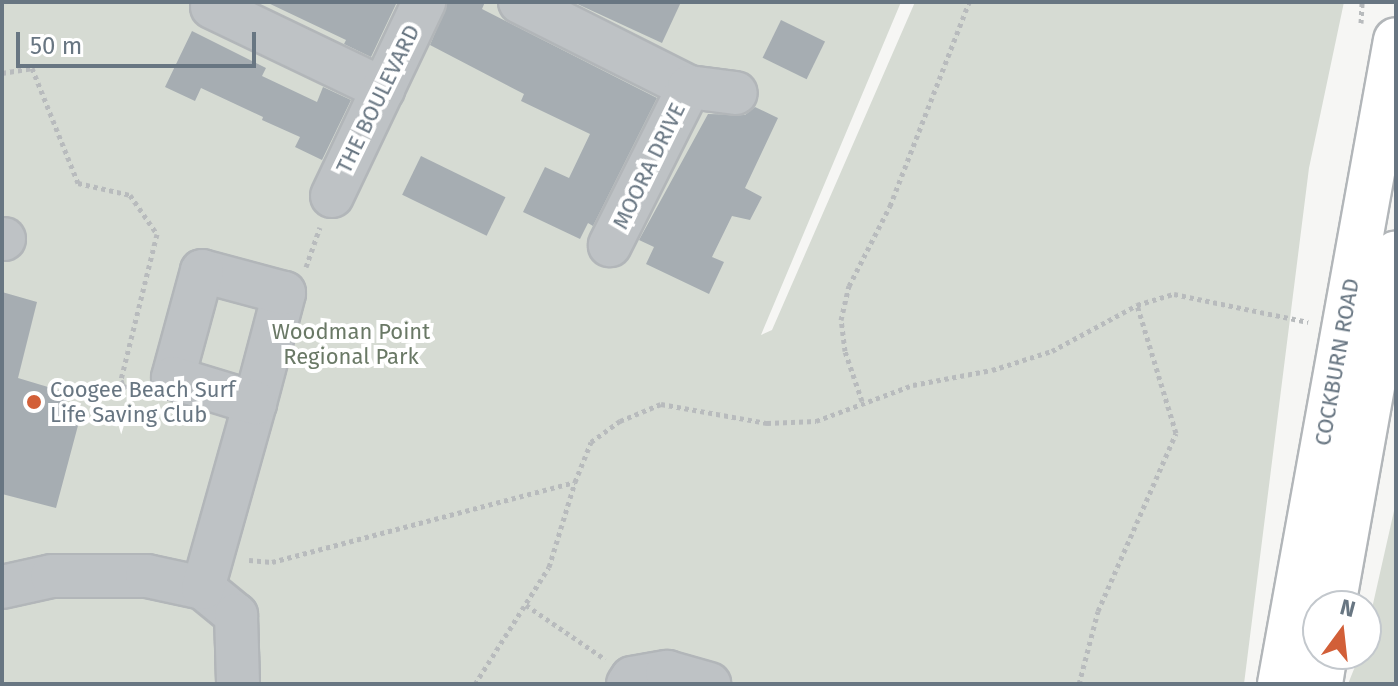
<!DOCTYPE html>
<style>
body{margin:0}
#map{position:relative;width:1398px;height:686px;overflow:hidden;background:#f6f6f4;font-family:"Fira Sans",sans-serif}
div>[style]{position:absolute}
.green>*{inset:0;background:#d6dbd3}
.building>*{inset:0;background:#a6adb2;transform-origin:0 0}
.path>*{height:5px;margin-top:-2.5px;transform-origin:0;background:repeating-linear-gradient(90deg,#b8bbbd 0 4px,transparent 0 8px)}
.roads{filter:drop-shadow(2px 0 #b2b6b9) drop-shadow(-2px 0 #b2b6b9) drop-shadow(0 2px #b2b6b9) drop-shadow(0 -2px #b2b6b9)}
.minor>*{height:42px;margin:-21px;padding:0 21px;transform-origin:21px;border-radius:21px;background:#bec2c5}
.major>*{height:44px;margin:-22px;padding:0 22px;transform-origin:22px;border-radius:22px;background:#fff}
.dots>*{width:22px;height:22px;translate:-50% -50%;box-sizing:border-box;border:4px solid #fff;border-radius:50%}
span{translate:-50% -50%;white-space:nowrap;text-align:center;line-height:1.15;-webkit-text-stroke:8px #fff;paint-order:stroke}
.street-label{font-size:22px;color:#687682}
.park-label{font-size:22px;color:#6a7966}
.poi-label{font-size:22px;color:#687682}
.left{translate:0 -50%;text-align:left}
.frame{position:absolute;inset:0;border:4px solid #687682;pointer-events:none}
.north{position:absolute;left:1302px;top:590px;width:80px;height:80px;box-sizing:border-box;background:#fff;border:2px solid #c3c8cd;border-radius:50%;rotate:15deg;font-size:22px;font-weight:700;line-height:32px;text-align:center;color:#687682}
.north::after{content:'';display:block;margin:auto;width:28px;height:36px;background:#d25f38;clip-path:polygon(50% 0,100% 100%,50% 72%,0 100%)}
.scale{position:absolute;left:16px;top:32px;width:240px;height:36px;box-sizing:border-box;border:4px solid #687682;border-top:0;padding-left:10px;font-size:24px;line-height:28px;white-space:nowrap;color:#687682;-webkit-text-stroke:6px #fff;paint-order:stroke}
</style>
<div id="map">
<div class="green">
<i style="clip-path:polygon(2px 2px,901px 2px,761px 335px,772px 330px,915px 2px,1344px 2px,1309px 168px,1244px 684px,2px 684px)"></i>
<i style="clip-path:polygon(1396px 502px,1396px 684px,1348px 684px,1360px 654px,1366px 654px,1366px 635px)"></i>
</div>
<div class="building">
<i style="clip-path:polygon(266px 2px,397px 2px,371px 57px,344px 44px,346px 40px)"></i>
<i style="clip-path:polygon(448px 2px,485px 2px,482px 9px,657px 98px,593px 226px,588px 223px,580px 239px,523px 212px,545px 167px,569px 178px,590px 134px,521px 101px,524px 94px,430px 45px)"></i>
<i style="clip-path:polygon(573px 2px,681px 2px,662px 43px)"></i>
<i style="left:781px;top:20px;width:49px;height:42px;rotate:26deg"></i>
<i style="clip-path:polygon(192px 31px,266px 68px,262px 76px,317px 102px,323px 87px,351px 100px,322px 160px,295px 147px,300px 137px,262px 120px,263px 117px,201px 88px,195px 101px,165px 87px)"></i>
<i style="clip-path:polygon(755px 107px,778px 118px,745px 188px,762px 197px,750px 220px,732px 216px,712px 257px,724px 262px,709px 294px,646px 264px,654px 247px,639px 240px,708px 114px,745px 115px)"></i>
<i style="left:421px;top:156px;width:94px;height:43px;rotate:26deg"></i>
<i style="clip-path:polygon(2px 292px,37px 302px,18px 378px,68px 393px,65px 412px,80px 418px,56px 508px,2px 494px)"></i>
</div>
<div class="path">
<i style="left:1361px;top:23px;width:21px;rotate:-87deg"></i>
<i style="left:2px;top:73px;width:30px;rotate:-9deg"></i>
<i style="left:32px;top:68px;width:124px;rotate:68.2deg"></i>
<i style="left:78px;top:183px;width:53px;rotate:13deg"></i>
<i style="left:130px;top:195px;width:47px;rotate:55.3deg"></i>
<i style="left:157px;top:234px;width:150px;rotate:103.9deg"></i>
<i style="left:121px;top:380px;width:6px;rotate:72deg"></i>
<i style="left:123px;top:386px;width:19px;rotate:16deg"></i>
<i style="left:306px;top:267px;width:42px;rotate:-70.7deg"></i>
<i style="left:862px;top:401px;width:53px;rotate:-108.8deg"></i>
<i style="left:845px;top:351px;width:31px;rotate:-97deg"></i>
<i style="left:841px;top:320px;width:35px;rotate:-77deg"></i>
<i style="left:849px;top:286px;width:90px;rotate:-62.9deg"></i>
<i style="left:890px;top:206px;width:219px;rotate:-68.8deg"></i>
<i style="left:249px;top:560px;width:23px;rotate:5deg"></i>
<i style="left:272px;top:562px;width:313px;rotate:-14.8deg"></i>
<i style="left:526px;top:605px;width:96px;rotate:34.4deg"></i>
<i style="left:475px;top:684px;width:138px;rotate:-57.7deg"></i>
<i style="left:549px;top:567px;width:89px;rotate:-73deg"></i>
<i style="left:575px;top:482px;width:43px;rotate:-68.2deg"></i>
<i style="left:591px;top:442px;width:36px;rotate:-36deg"></i>
<i style="left:620px;top:421px;width:44px;rotate:-22.5deg"></i>
<i style="left:661px;top:404px;width:108px;rotate:10.2deg"></i>
<i style="left:767px;top:423px;width:49px;rotate:-2.3deg"></i>
<i style="left:816px;top:421px;width:103px;rotate:-20.4deg"></i>
<i style="left:913px;top:385px;width:80px;rotate:-10.8deg"></i>
<i style="left:992px;top:370px;width:63px;rotate:-17.6deg"></i>
<i style="left:1052px;top:351px;width:97px;rotate:-28.4deg"></i>
<i style="left:1137px;top:305px;width:39px;rotate:-17deg"></i>
<i style="left:1174px;top:294px;width:137px;rotate:11.8deg"></i>
<i style="left:1079px;top:684px;width:75px;rotate:-75.4deg"></i>
<i style="left:1098px;top:611px;width:194px;rotate:-66.3deg"></i>
<i style="left:1176px;top:433px;width:134px;rotate:-106.9deg"></i>
</div>
<div class="roads">
<div class="minor">
<i style="left:520px;top:2px;width:189px;rotate:26.7deg"></i>
<i style="left:689px;top:87px;width:177px;rotate:116.6deg"></i>
<i style="left:212px;top:7px;width:190px;rotate:25.6deg"></i>
<i style="left:689px;top:87px;width:47px;rotate:7.3deg"></i>
<i style="left:332px;top:196px;width:215px;rotate:-64.6deg"></i>
<i style="left:2px;top:239px;width:2px"></i>
<i style="left:2px;top:587px;width:51px;rotate:-12.4deg"></i>
<i style="left:52px;top:576px;width:95px"></i>
<i style="left:147px;top:576px;width:57px;rotate:12.1deg"></i>
<i style="left:203px;top:588px;width:43px;rotate:39.3deg"></i>
<i style="left:236px;top:615px;width:69px;rotate:88.3deg"></i>
<i style="left:203px;top:588px;width:192px;rotate:-74.3deg"></i>
<i style="left:255px;top:403px;width:114px;rotate:-75.2deg"></i>
<i style="left:284px;top:293px;width:85px;rotate:-165deg"></i>
<i style="left:202px;top:271px;width:111px;rotate:105.2deg"></i>
<i style="left:173px;top:378px;width:86px;rotate:17deg"></i>
<i style="left:628px;top:684px;width:7px;rotate:-56deg"></i>
<i style="left:632px;top:678px;width:36px;rotate:-10deg"></i>
<i style="left:667px;top:672px;width:44px;rotate:15.9deg"></i>
</div>
<div class="major">
<i style="left:1333px;top:606px;width:358px;rotate:-79.9deg"></i>
<i style="left:1280px;top:684px;width:654px;rotate:-79.79deg"></i>
<i style="left:1320px;top:684px;width:30px;rotate:-81deg"></i>
</div>
</div>
<div class="dots">
<i style="left:34px;top:402px;background:#d25f38"></i>
</div>
<div class="street-label">
<span style="left:378px;top:99px;rotate:-64deg">THE BOULEVARD</span>
<span style="left:649px;top:166px;rotate:-64deg">MOORA DRIVE</span>
<span style="left:1337px;top:362px;rotate:-80deg">COCKBURN ROAD</span>
</div>
<div class="park-label">
<span style="left:351px;top:344px">Woodman Point<br>Regional Park</span>
</div>
<div class="poi-label">
<span class="left" style="left:50px;top:402px">Coogee Beach Surf<br>Life Saving Club</span>
</div>
<div class="frame"></div>
<div class="north">N</div>
<div class="scale">50 m</div>
</div>
